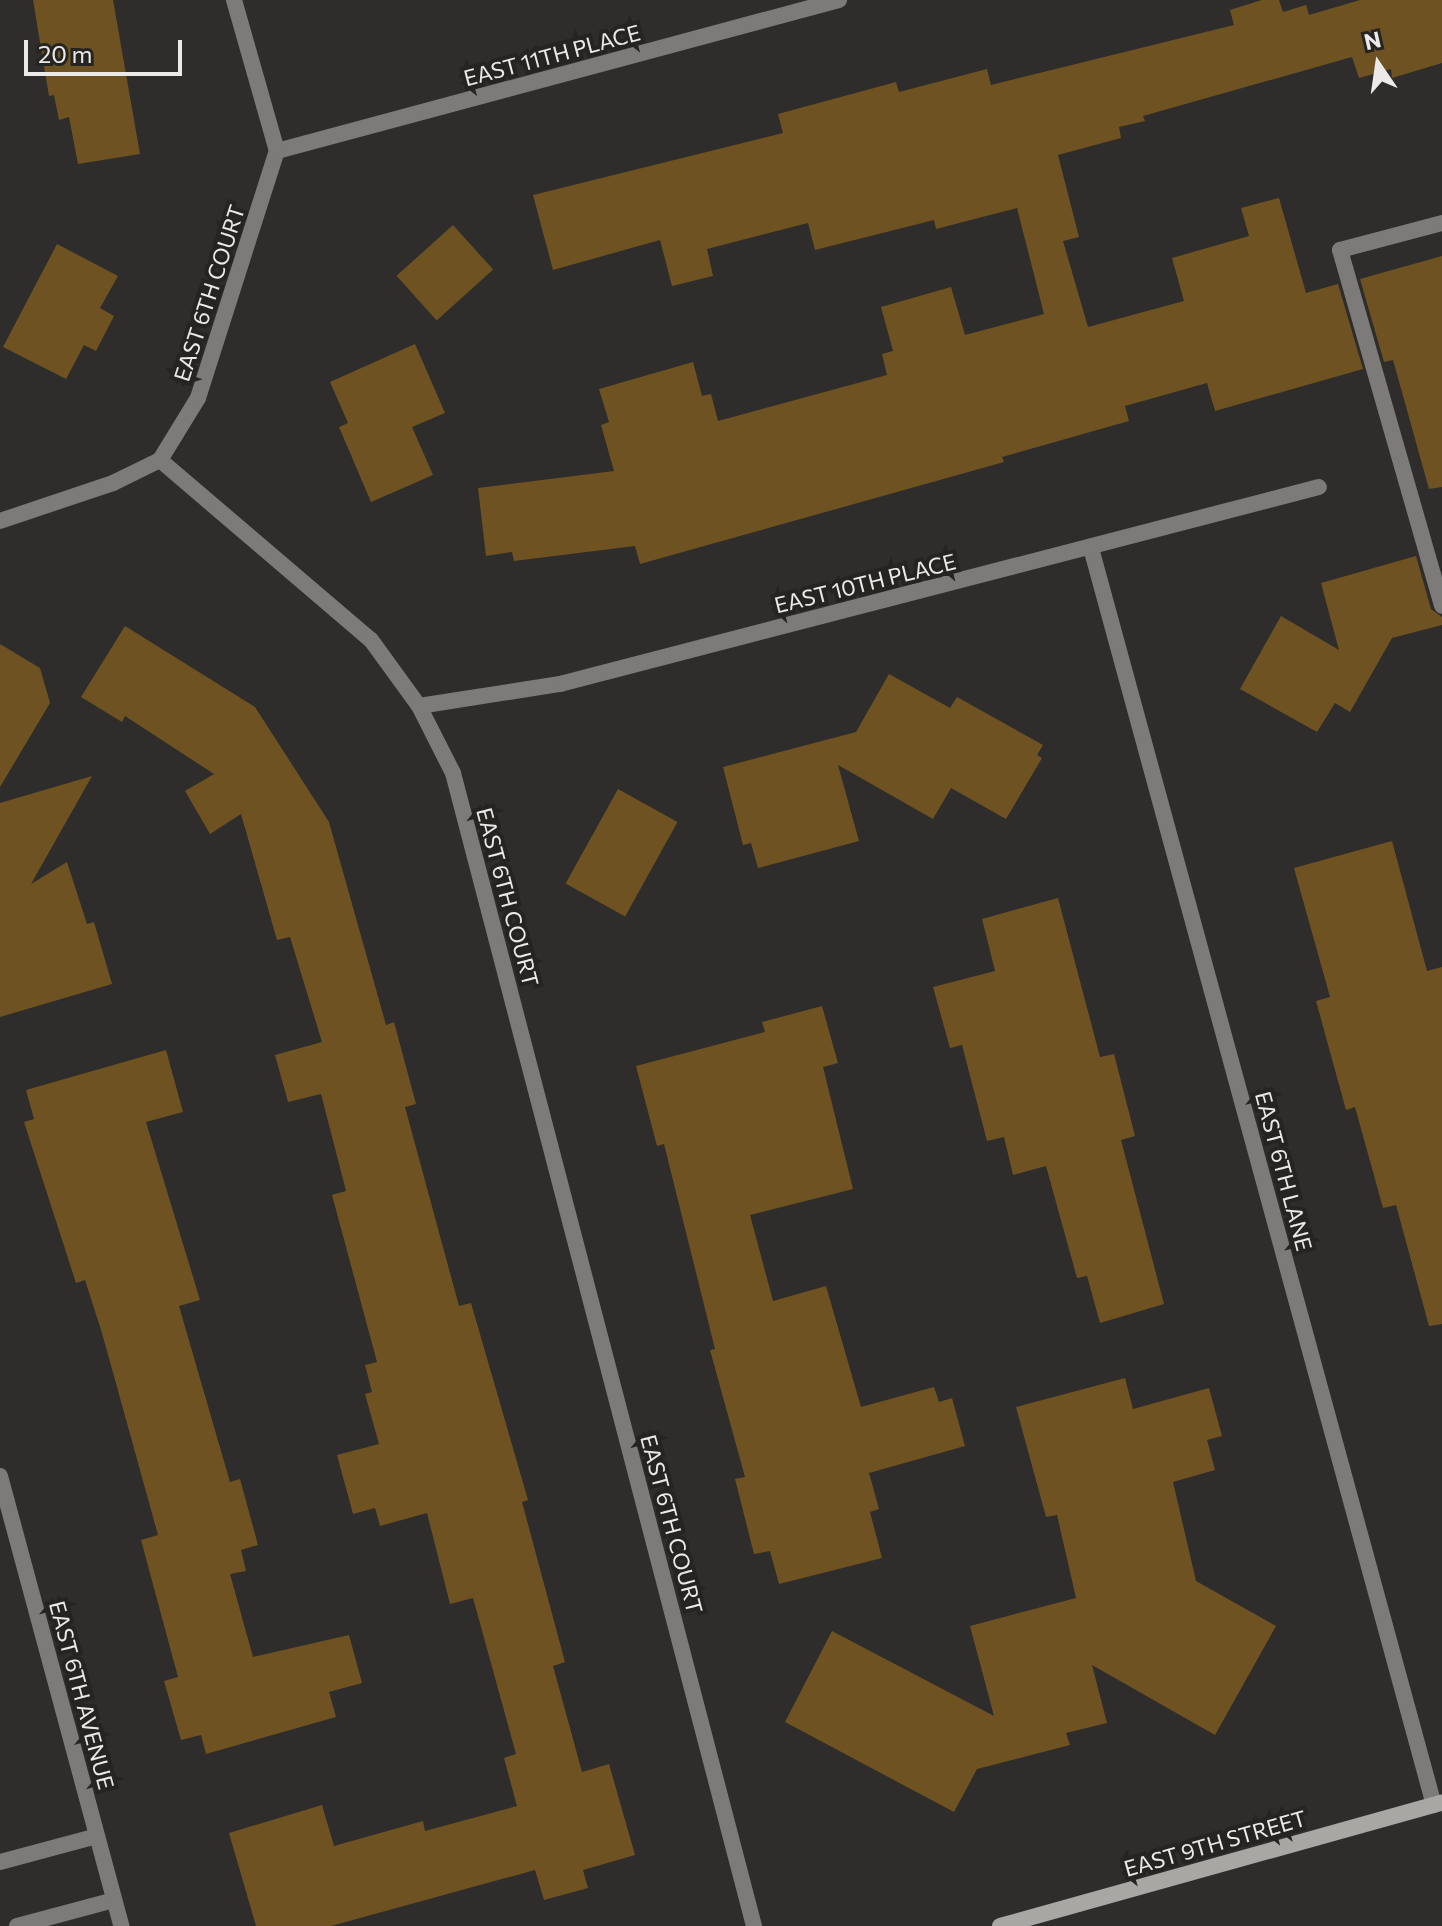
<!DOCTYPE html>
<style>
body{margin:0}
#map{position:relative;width:1442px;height:1926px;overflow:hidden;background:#2f2d2b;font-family:Commissioner,sans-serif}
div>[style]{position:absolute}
.building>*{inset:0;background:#6e5221;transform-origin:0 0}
.service>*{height:16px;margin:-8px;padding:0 8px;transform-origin:8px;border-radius:8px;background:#7c7b79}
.minor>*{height:16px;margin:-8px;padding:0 8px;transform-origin:8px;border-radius:8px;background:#7c7b79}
.tertiary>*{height:16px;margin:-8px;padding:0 8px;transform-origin:8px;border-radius:8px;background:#7c7b79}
.secondary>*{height:16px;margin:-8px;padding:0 8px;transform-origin:8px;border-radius:8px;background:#a8a7a4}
span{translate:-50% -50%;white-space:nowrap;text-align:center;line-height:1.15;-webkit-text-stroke:8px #252421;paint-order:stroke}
.street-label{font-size:22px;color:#ebeae8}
.north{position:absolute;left:1338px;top:24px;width:80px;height:80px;-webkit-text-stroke:6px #252421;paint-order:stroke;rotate:347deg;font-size:22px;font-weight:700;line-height:32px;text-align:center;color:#ebeae8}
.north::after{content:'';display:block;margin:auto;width:28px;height:36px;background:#ebeae8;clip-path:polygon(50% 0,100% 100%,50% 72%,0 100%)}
.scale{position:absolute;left:24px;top:40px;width:158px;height:36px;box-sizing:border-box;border:4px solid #ebeae8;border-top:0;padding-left:10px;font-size:24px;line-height:28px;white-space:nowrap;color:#ebeae8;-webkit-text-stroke:6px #252421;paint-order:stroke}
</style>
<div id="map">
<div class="building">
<i style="clip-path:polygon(33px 0,113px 0,140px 154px,78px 164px,69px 117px,59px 120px,54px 95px,49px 96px)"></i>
<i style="clip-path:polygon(1262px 0,1279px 0,1283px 12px,1306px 5px,1309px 15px,1360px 0,1442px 0,1442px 63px,1392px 78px,1391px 69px,1359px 78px,1352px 57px,1143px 116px,1145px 121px,1119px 127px,1121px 138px,1058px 155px,1079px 237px,1063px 241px,1088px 327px,1184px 301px,1172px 258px,1249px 236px,1241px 208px,1279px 198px,1306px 293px,1338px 284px,1363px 369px,1215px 411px,1207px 383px,1125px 406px,1129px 421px,1002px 457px,1004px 462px,640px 564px,635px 546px,514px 561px,512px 552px,486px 556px,478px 488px,614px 471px,601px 425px,609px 422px,599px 389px,693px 362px,702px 396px,711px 394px,718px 421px,887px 375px,882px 354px,893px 351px,881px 307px,951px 287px,965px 335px,1044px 314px,1017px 208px,936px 229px,934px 220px,815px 250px,808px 223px,707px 249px,713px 276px,672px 286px,660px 240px,553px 270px,533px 195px,783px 133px,778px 114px,896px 82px,899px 92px,987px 69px,991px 85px,1234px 25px,1230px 10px)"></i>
<i style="left:453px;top:225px;width:60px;height:76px;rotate:48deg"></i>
<i style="clip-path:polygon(57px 244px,118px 276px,100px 308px,114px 316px,96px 351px,84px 345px,66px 379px,3px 347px)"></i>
<i style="clip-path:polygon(1442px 256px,1442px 487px,1429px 489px,1393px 360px,1384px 362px,1360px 279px)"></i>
<i style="clip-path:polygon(415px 344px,445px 413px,412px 427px,433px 475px,371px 502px,339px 427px,348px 423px,330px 382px)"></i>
<i style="clip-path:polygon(1416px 556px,1431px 609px,1442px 617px,1442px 625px,1392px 638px,1350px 712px,1335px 703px,1317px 732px,1240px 689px,1281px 616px,1339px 650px,1321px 583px)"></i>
<i style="clip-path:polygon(125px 626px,255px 707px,329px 822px,386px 1025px,394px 1022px,416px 1104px,405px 1107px,459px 1306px,471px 1303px,528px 1500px,522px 1502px,565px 1662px,553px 1666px,582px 1772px,609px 1764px,635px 1855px,583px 1870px,588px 1888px,544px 1900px,535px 1870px,331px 1926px,256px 1926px,229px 1833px,322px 1805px,334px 1846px,423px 1821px,425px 1831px,517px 1806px,504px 1758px,516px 1754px,473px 1598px,450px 1604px,427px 1513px,380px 1526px,375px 1508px,353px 1514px,337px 1455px,379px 1444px,365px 1394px,372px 1392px,365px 1365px,377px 1362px,332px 1195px,346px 1191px,321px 1094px,288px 1102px,275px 1055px,322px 1042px,290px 937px,277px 940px,241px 814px,210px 834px,185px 791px,214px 774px,125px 716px,122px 722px,81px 697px)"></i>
<i style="clip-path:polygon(0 644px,40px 668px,50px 703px,0 787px)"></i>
<i style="clip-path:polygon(889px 674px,950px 708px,957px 697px,1043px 745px,1037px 755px,1042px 758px,1006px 819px,951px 788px,933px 819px,838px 765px,859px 841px,758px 868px,751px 843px,743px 845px,723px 767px,856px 732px)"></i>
<i style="clip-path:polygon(92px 776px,31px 884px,67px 862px,87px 924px,94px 922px,112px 984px,0 1017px,0 803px)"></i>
<i style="left:618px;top:789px;width:68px;height:108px;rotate:29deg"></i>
<i style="clip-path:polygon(1392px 841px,1427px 971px,1442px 967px,1442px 1324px,1429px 1326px,1396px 1205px,1383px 1208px,1355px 1107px,1346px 1110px,1316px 1001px,1330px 997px,1294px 868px)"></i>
<i style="clip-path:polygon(1058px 898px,1100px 1057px,1114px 1054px,1135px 1136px,1121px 1140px,1164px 1304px,1100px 1323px,1087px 1276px,1077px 1278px,1046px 1166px,1013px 1175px,1004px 1137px,987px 1141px,962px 1045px,950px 1048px,933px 987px,995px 971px,982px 919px)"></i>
<i style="clip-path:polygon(822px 1006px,838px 1063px,823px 1067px,853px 1189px,750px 1215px,773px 1301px,826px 1286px,861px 1407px,934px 1387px,939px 1402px,952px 1398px,965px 1446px,869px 1473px,879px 1509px,870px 1512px,882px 1558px,779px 1584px,770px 1551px,754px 1554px,735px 1479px,745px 1477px,710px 1350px,715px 1349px,664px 1144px,657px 1146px,636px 1066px,765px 1032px,762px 1022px)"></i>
<i style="clip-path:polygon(166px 1050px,183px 1112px,146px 1122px,200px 1300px,179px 1306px,230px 1482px,240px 1479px,258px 1545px,241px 1550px,246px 1571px,230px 1574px,253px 1657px,349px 1635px,362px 1683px,329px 1692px,336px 1717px,206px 1754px,201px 1735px,181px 1740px,164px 1681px,178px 1677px,141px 1540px,158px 1535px,102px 1333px,85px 1280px,76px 1283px,24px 1122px,34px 1119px,26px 1090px)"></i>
<i style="clip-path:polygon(1125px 1378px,1133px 1409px,1209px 1388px,1222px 1436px,1207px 1440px,1215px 1470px,1173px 1482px,1196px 1581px,1276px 1626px,1215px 1735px,1092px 1665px,1107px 1723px,1066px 1733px,1070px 1745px,977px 1769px,954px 1812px,785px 1722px,832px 1631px,994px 1716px,970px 1626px,1076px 1598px,1057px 1515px,1046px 1517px,1016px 1407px)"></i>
</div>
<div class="service">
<i style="left:1340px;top:250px;width:106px;rotate:-14.8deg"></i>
<i style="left:0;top:1862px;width:100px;rotate:-15deg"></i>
<i style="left:17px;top:1926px;width:100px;rotate:-15deg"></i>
</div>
<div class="minor">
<i style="left:277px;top:151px;width:582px;rotate:-15.04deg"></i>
<i style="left:1340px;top:250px;width:370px;rotate:74deg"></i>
<i style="left:160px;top:460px;width:277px;rotate:40.5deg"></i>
<i style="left:371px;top:640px;width:82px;rotate:54deg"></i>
<i style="left:419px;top:706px;width:75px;rotate:63.1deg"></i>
<i style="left:453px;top:773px;width:1192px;rotate:75.37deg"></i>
<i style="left:0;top:521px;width:119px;rotate:-18.6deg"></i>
<i style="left:113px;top:483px;width:52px;rotate:-26.1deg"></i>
<i style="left:160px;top:460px;width:73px;rotate:-58.5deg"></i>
<i style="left:198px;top:398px;width:259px;rotate:-72.3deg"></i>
<i style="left:277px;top:151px;width:157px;rotate:-105.9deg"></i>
<i style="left:1091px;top:548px;width:1303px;rotate:74.74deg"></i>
<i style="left:419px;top:706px;width:143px;rotate:-8.9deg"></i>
<i style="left:560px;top:684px;width:784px;rotate:-14.55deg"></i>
</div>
<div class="tertiary">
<i style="left:0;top:1476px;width:466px;rotate:74.9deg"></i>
</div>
<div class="secondary">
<i style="left:1000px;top:1926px;width:459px;rotate:-15.6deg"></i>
</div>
<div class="street-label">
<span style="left:552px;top:55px;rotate:-15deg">EAST 11TH PLACE</span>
<span style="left:209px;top:293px;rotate:-72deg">EAST 6TH COURT</span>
<span style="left:865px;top:583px;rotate:-14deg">EAST 10TH PLACE</span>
<span style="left:508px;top:897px;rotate:75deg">EAST 6TH COURT</span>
<span style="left:1284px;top:1171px;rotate:75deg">EAST 6TH LANE</span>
<span style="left:672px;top:1524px;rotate:75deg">EAST 6TH COURT</span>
<span style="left:82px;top:1695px;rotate:75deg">EAST 6TH AVENUE</span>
<span style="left:1215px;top:1843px;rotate:-16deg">EAST 9TH STREET</span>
</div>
<div class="north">N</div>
<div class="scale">20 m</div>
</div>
